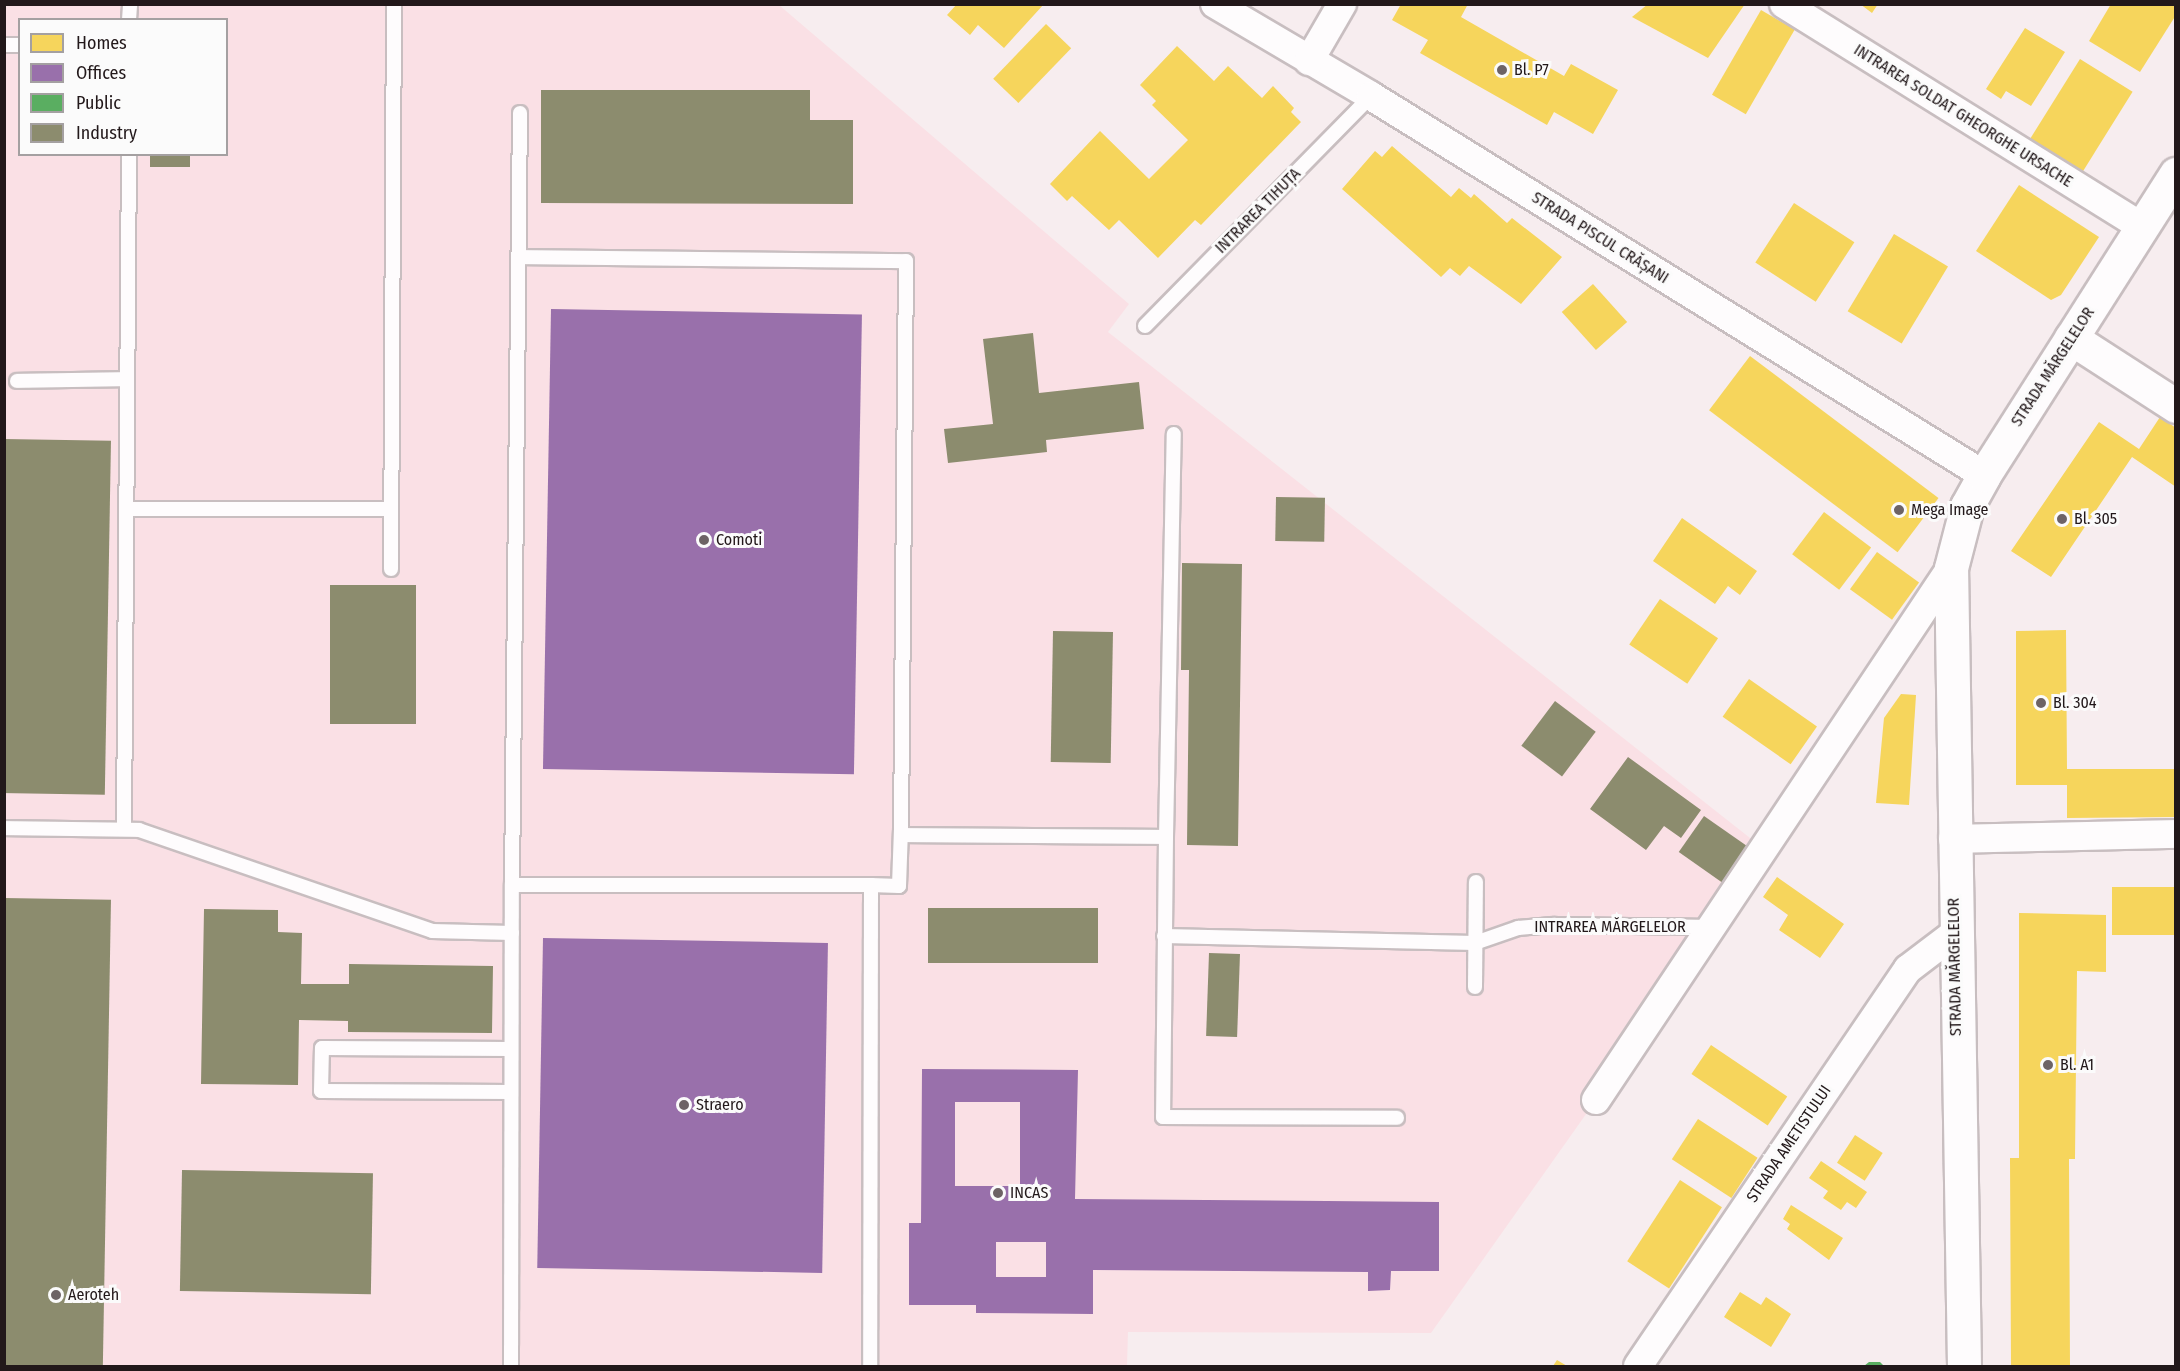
<!DOCTYPE html>
<meta charset="utf-8">
<style>
body{margin:0}
#map{position:relative;width:2180px;height:1371px;overflow:hidden;background:#f7edef;font-family:"Fira Sans Condensed",sans-serif}
div>[style]{position:absolute}
.built>*{inset:0;background:#fae0e5}
.homes>*{inset:0;background:#f6d55c;transform-origin:0 0}
.offices>*{inset:0;background:#9970ab;transform-origin:0 0}
.public>*{inset:0;background:#5aae61}
.industry>*{inset:0;background:#8c8c6e;transform-origin:0 0}
.roads{filter:drop-shadow(2px 0 #c8bec0) drop-shadow(-2px 0 #c8bec0) drop-shadow(0 2px #c8bec0) drop-shadow(0 -2px #c8bec0)}
.lane>*{height:14px;margin:-7px;padding:0 7px;transform-origin:7px;border-radius:7px;background:#fefcfd}
.street>*{height:28px;margin:-14px;padding:0 14px;transform-origin:14px;border-radius:14px;background:#fefcfd}
.secondary>*{height:33px;margin:-16.5px;padding:0 16.5px;transform-origin:16.5px;border-radius:16.5px;background:#fefcfd}
.dots>*{width:16px;height:16px;translate:-50% -50%;box-sizing:border-box;border:3px solid #fbfbfb;border-radius:50%}
span{translate:-50% -50%;white-space:nowrap;text-align:center;line-height:1.15;-webkit-text-stroke:6px #fbfbfb;paint-order:stroke}
.poi-label{font-size:16px;color:#22181a}
.left{translate:0 -50%;text-align:left}
.street-label{font-size:16px;color:#22181a}
.frame{position:absolute;inset:0;border:6px solid #22181a;pointer-events:none}
.legend{position:absolute;left:18px;top:18px;width:210px;height:138px;box-sizing:border-box;background:#fbfbfb;border:2px solid #a4a0a1;margin:0;padding:8px 10px;list-style:none;font-size:18px;color:#22181a}
.legend li{display:flex;align-items:center;gap:12px;height:30px}
.legend b{width:30px;border:2px solid #a4a0a1}
</style>
<div id="map">
<div class="built">
<i style="clip-path:polygon(evenodd,5px 5px,779px 5px,1129px 304px,1108px 332px,1764px 849px,1596px 1100px,1431px 1333px,1128px 1332px,1127px 1366px,5px 1366px,5px 5px,20px 20px,226px 20px,226px 154px,20px 154px,20px 20px)"></i>
</div>
<div class="homes">
<i style="clip-path:polygon(957px 4px,1044px 4px,1004px 48px,978px 25px,970px 35px,947px 15px)"></i>
<i style="clip-path:polygon(1401px 4px,1468px 4px,1461px 17px,1564px 76px,1571px 64px,1618px 90px,1593px 134px,1554px 112px,1547px 125px,1420px 53px,1428px 40px,1392px 20px)"></i>
<i style="clip-path:polygon(1648px 4px,1745px 4px,1708px 58px,1632px 17px)"></i>
<i style="clip-path:polygon(1860px 4px,1878px 4px,1872px 13px)"></i>
<i style="clip-path:polygon(2111px 4px,2176px 4px,2176px 15px,2140px 72px,2089px 41px)"></i>
<i style="left:1761px;top:10px;width:39px;height:98px;rotate:30deg"></i>
<i style="left:1046px;top:24px;width:35px;height:76px;rotate:44deg"></i>
<i style="clip-path:polygon(2025px 28px,2065px 52px,2031px 106px,2006px 91px,2001px 99px,1986px 89px)"></i>
<i style="clip-path:polygon(1177px 46px,1214px 81px,1228px 66px,1262px 98px,1273px 86px,1294px 108px,1291px 112px,1301px 122px,1201px 225px,1195px 220px,1158px 258px,1119px 220px,1109px 230px,1072px 196px,1067px 201px,1050px 184px,1100px 131px,1149px 179px,1188px 140px,1152px 105px,1156px 101px,1140px 85px)"></i>
<i style="left:2080px;top:59px;width:62px;height:96px;rotate:32deg"></i>
<i style="clip-path:polygon(1392px 146px,1451px 197px,1459px 188px,1471px 198px,1474px 194px,1507px 223px,1512px 218px,1562px 257px,1521px 304px,1469px 266px,1460px 276px,1450px 268px,1441px 277px,1342px 189px,1375px 151px,1382px 157px)"></i>
<i style="clip-path:polygon(2019px 185px,2099px 237px,2061px 295px,2051px 300px,1976px 251px)"></i>
<i style="left:1794px;top:203px;width:72px;height:71px;rotate:33deg"></i>
<i style="left:1894px;top:234px;width:63px;height:90px;rotate:31deg"></i>
<i style="left:1593px;top:284px;width:51px;height:42px;rotate:48deg"></i>
<i style="left:1750px;top:356px;width:236px;height:68px;rotate:37deg"></i>
<i style="clip-path:polygon(2160px 417px,2176px 428px,2176px 487px,2132px 457px,2051px 577px,2011px 551px,2099px 422px,2139px 449px)"></i>
<i style="left:1824px;top:512px;width:59px;height:53px;rotate:37deg"></i>
<i style="clip-path:polygon(1682px 518px,1757px 571px,1740px 595px,1728px 586px,1715px 604px,1653px 561px)"></i>
<i style="left:1877px;top:552px;width:52px;height:46px;rotate:36deg"></i>
<i style="left:1660px;top:599px;width:70px;height:55px;rotate:34deg"></i>
<i style="clip-path:polygon(2066px 630px,2067px 769px,2176px 769px,2176px 817px,2067px 818px,2067px 785px,2016px 785px,2016px 631px)"></i>
<i style="left:1749px;top:679px;width:83px;height:46px;rotate:35deg"></i>
<i style="clip-path:polygon(1901px 694px,1916px 695px,1909px 805px,1876px 803px,1884px 718px)"></i>
<i style="clip-path:polygon(1777px 877px,1844px 924px,1820px 958px,1779px 930px,1788px 915px,1763px 897px)"></i>
<i style="left:2112px;top:887px;width:64px;height:48px"></i>
<i style="clip-path:polygon(2019px 913px,2106px 915px,2106px 972px,2077px 971px,2075px 1159px,2069px 1159px,2070px 1366px,2011px 1366px,2010px 1158px,2019px 1158px)"></i>
<i style="left:1711px;top:1045px;width:92px;height:35px;rotate:34deg"></i>
<i style="left:1698px;top:1119px;width:71px;height:48px;rotate:33deg"></i>
<i style="left:1855px;top:1135px;width:33px;height:33px;rotate:33deg"></i>
<i style="clip-path:polygon(1821px 1161px,1867px 1192px,1856px 1208px,1847px 1202px,1841px 1210px,1823px 1198px,1828px 1191px,1809px 1178px)"></i>
<i style="left:1680px;top:1180px;width:50px;height:97px;rotate:33deg"></i>
<i style="clip-path:polygon(1791px 1205px,1843px 1238px,1829px 1260px,1787px 1229px,1790px 1224px,1783px 1219px)"></i>
<i style="clip-path:polygon(1740px 1292px,1761px 1305px,1766px 1297px,1791px 1314px,1771px 1347px,1724px 1317px)"></i>
<i style="clip-path:polygon(1557px 1360px,1567px 1366px,1553px 1366px)"></i>
</div>
<div class="offices">
<i style="left:551px;top:309px;width:311px;height:460px;rotate:1deg"></i>
<i style="left:543px;top:938px;width:285px;height:330px;rotate:1deg"></i>
<i style="clip-path:polygon(evenodd,922px 1069px,1078px 1070px,1075px 1199px,1439px 1202px,1439px 1271px,1391px 1271px,1390px 1290px,1368px 1291px,1368px 1272px,1093px 1270px,1093px 1314px,976px 1313px,976px 1305px,909px 1305px,909px 1223px,921px 1223px,922px 1069px,955px 1102px,1020px 1102px,1020px 1186px,955px 1186px,955px 1102px,922px 1069px,996px 1242px,1046px 1242px,1046px 1277px,996px 1277px,996px 1242px)"></i>
</div>
<div class="public">
<i style="clip-path:polygon(1869px 1362px,1880px 1362px,1884px 1366px,1864px 1366px)"></i>
</div>
<div class="industry">
<i style="clip-path:polygon(541px 90px,810px 90px,810px 120px,853px 120px,853px 204px,541px 203px)"></i>
<i style="left:150px;top:154px;width:40px;height:13px"></i>
<i style="clip-path:polygon(1033px 333px,1039px 393px,1139px 382px,1144px 429px,1046px 440px,1047px 452px,948px 463px,944px 429px,993px 424px,983px 339px)"></i>
<i style="left:4px;top:439px;width:107px;height:354px;rotate:1deg"></i>
<i style="left:1276px;top:497px;width:49px;height:44px;rotate:1deg"></i>
<i style="clip-path:polygon(1182px 563px,1242px 564px,1238px 846px,1187px 845px,1189px 670px,1181px 670px)"></i>
<i style="left:330px;top:585px;width:86px;height:139px"></i>
<i style="left:1053px;top:631px;width:60px;height:131px;rotate:1deg"></i>
<i style="left:1555px;top:701px;width:51px;height:56px;rotate:37deg"></i>
<i style="clip-path:polygon(1628px 757px,1701px 810px,1681px 838px,1664px 826px,1646px 850px,1590px 809px)"></i>
<i style="left:1704px;top:816px;width:59px;height:44px;rotate:35deg"></i>
<i style="left:4px;top:898px;width:107px;height:467px;rotate:1deg"></i>
<i style="left:928px;top:908px;width:170px;height:55px"></i>
<i style="clip-path:polygon(204px 909px,278px 910px,278px 932px,302px 933px,301px 984px,349px 984px,349px 964px,493px 966px,492px 1033px,348px 1032px,348px 1021px,299px 1020px,298px 1085px,201px 1084px)"></i>
<i style="left:1209px;top:953px;width:31px;height:83px;rotate:2deg"></i>
<i style="left:182px;top:1170px;width:191px;height:121px;rotate:1deg"></i>
</div>
<div class="roads">
<div class="lane">
<i style="left:129px;top:20px;width:16px;rotate:-86deg"></i>
<i style="left:4px;top:45px;width:16px"></i>
<i style="left:519px;top:257px;width:387px;rotate:0.6deg"></i>
<i style="left:906px;top:261px;width:574px;rotate:90.5deg"></i>
<i style="left:901px;top:835px;width:265px;rotate:0.4deg"></i>
<i style="left:1166px;top:837px;width:280px;rotate:90.6deg"></i>
<i style="left:1163px;top:1117px;width:234px;rotate:0.2deg"></i>
<i style="left:1145px;top:326px;width:322px;rotate:-45.5deg"></i>
<i style="left:17px;top:381px;width:110px;rotate:-1deg"></i>
<i style="left:126px;top:509px;width:265px"></i>
<i style="left:391px;top:569px;width:565px;rotate:-89.7deg"></i>
<i style="left:4px;top:828px;width:135px;rotate:0.8deg"></i>
<i style="left:139px;top:830px;width:310px;rotate:19deg"></i>
<i style="left:432px;top:931px;width:80px;rotate:1.4deg"></i>
<i style="left:124px;top:829px;width:675px;rotate:-89.58deg"></i>
<i style="left:1166px;top:837px;width:403px;rotate:-88.9deg"></i>
<i style="left:512px;top:885px;width:772px;rotate:-89.41deg"></i>
<i style="left:871px;top:885px;width:28px;rotate:2deg"></i>
<i style="left:899px;top:886px;width:57px;rotate:-88deg"></i>
<i style="left:1164px;top:936px;width:311px;rotate:1.3deg"></i>
<i style="left:1475px;top:943px;width:46px;rotate:-19.2deg"></i>
<i style="left:1518px;top:928px;width:37px;rotate:-5deg"></i>
<i style="left:1555px;top:925px;width:156px;rotate:0.7deg"></i>
<i style="left:1475px;top:987px;width:105px;rotate:-89.5deg"></i>
<i style="left:511px;top:1092px;width:190px;rotate:-179.7deg"></i>
<i style="left:321px;top:1091px;width:43px;rotate:-88.7deg"></i>
<i style="left:322px;top:1048px;width:189px;rotate:0.3deg"></i>
<i style="left:511px;top:1366px;width:481px;rotate:-89.9deg"></i>
<i style="left:512px;top:885px;width:359px"></i>
<i style="left:871px;top:885px;width:481px;rotate:90.1deg"></i>
</div>
<div class="street">
<i style="left:1215px;top:4px;width:181px;rotate:30.5deg"></i>
<i style="left:1371px;top:96px;width:721px;rotate:31.73deg"></i>
<i style="left:1784px;top:4px;width:422px;rotate:31.9deg"></i>
<i style="left:1309px;top:61px;width:66px;rotate:-59.9deg"></i>
<i style="left:1953px;top:839px;width:223px;rotate:-1.3deg"></i>
<i style="left:1596px;top:1100px;width:640px;rotate:-56.29deg"></i>
<i style="left:1638px;top:1366px;width:480px;rotate:-55.8deg"></i>
<i style="left:1908px;top:969px;width:58px;rotate:-37.3deg"></i>
</div>
<div class="secondary">
<i style="left:2071px;top:338px;width:125px;rotate:32.9deg"></i>
<i style="left:1964px;top:1366px;width:798px;rotate:-90.93deg"></i>
<i style="left:1951px;top:568px;width:64px;rotate:-75.5deg"></i>
<i style="left:1967px;top:506px;width:35px;rotate:-61deg"></i>
<i style="left:1984px;top:475px;width:357px;rotate:-57.5deg"></i>
</div>
</div>
<div class="dots">
<i style="left:1502px;top:70px;background:#6d6365"></i>
<i style="left:1899px;top:510px;background:#6d6365"></i>
<i style="left:2062px;top:519px;background:#6d6365"></i>
<i style="left:704px;top:540px;background:#6d6365"></i>
<i style="left:2041px;top:703px;background:#6d6365"></i>
<i style="left:2048px;top:1065px;background:#6d6365"></i>
<i style="left:684px;top:1105px;background:#6d6365"></i>
<i style="left:998px;top:1193px;background:#6d6365"></i>
<i style="left:56px;top:1295px;background:#6d6365"></i>
</div>
<div class="poi-label">
<span class="left" style="left:1514px;top:70px">Bl. P7</span>
<span class="left" style="left:1911px;top:510px">Mega Image</span>
<span class="left" style="left:2074px;top:519px">Bl. 305</span>
<span class="left" style="left:716px;top:540px">Comoti</span>
<span class="left" style="left:2053px;top:703px">Bl. 304</span>
<span class="left" style="left:2060px;top:1065px">Bl. A1</span>
<span class="left" style="left:696px;top:1105px">Straero</span>
<span class="left" style="left:1010px;top:1193px">INCAS</span>
<span class="left" style="left:68px;top:1295px">Aeroteh</span>
</div>
<div class="street-label">
<span style="left:1963px;top:116px;rotate:32deg">INTRAREA SOLDAT GHEORGHE URSACHE</span>
<span style="left:1258px;top:211px;rotate:-45deg">INTRAREA TIHUȚA</span>
<span style="left:1600px;top:238px;rotate:32deg">STRADA PISCUL CRĂȘANI</span>
<span style="left:2053px;top:367px;rotate:-57deg">STRADA MĂRGELELOR</span>
<span style="left:1610px;top:927px">INTRAREA MĂRGELELOR</span>
<span style="left:1955px;top:967px;rotate:-91deg">STRADA MĂRGELELOR</span>
<span style="left:1789px;top:1144px;rotate:-56deg">STRADA AMETISTULUI</span>
</div>
<div class="frame"></div>
<ul class="legend">
<li><b style="height:16px;background:#f6d55c"></b>Homes</li>
<li><b style="height:16px;background:#9970ab"></b>Offices</li>
<li><b style="height:16px;background:#5aae61"></b>Public</li>
<li><b style="height:16px;background:#8c8c6e"></b>Industry</li>
</ul>
</div>
